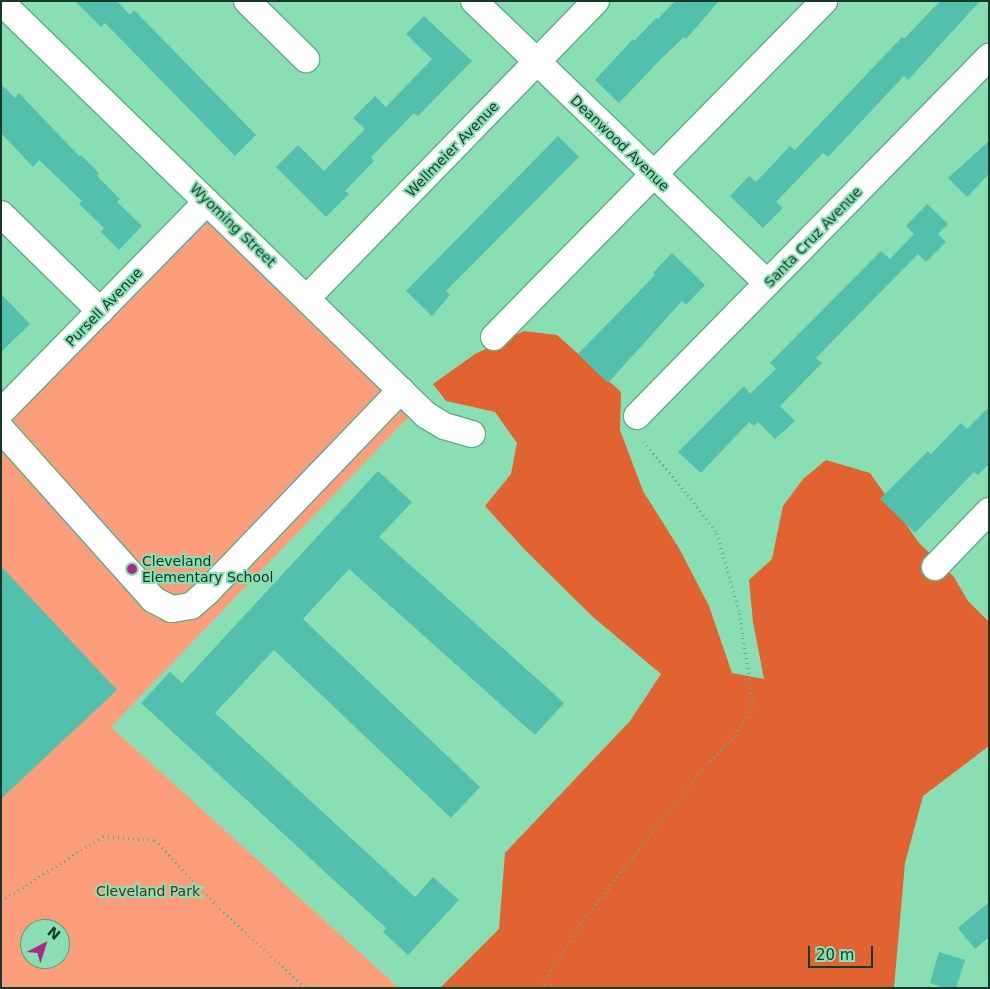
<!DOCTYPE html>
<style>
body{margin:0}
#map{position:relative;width:990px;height:989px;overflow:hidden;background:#8adeb3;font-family:"DejaVu Sans",sans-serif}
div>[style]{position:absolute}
.green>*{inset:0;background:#fc9e7c}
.forest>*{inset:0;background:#e16331}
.building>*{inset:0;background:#53bfad}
.path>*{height:3px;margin-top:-1.5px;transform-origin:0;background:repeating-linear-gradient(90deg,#65aa88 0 1px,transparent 0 5px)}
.roads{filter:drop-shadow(1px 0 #5cb087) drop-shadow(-1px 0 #5cb087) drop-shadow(0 1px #5cb087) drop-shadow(0 -1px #5cb087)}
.minor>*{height:26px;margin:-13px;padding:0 13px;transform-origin:13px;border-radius:13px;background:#fff}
.dots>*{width:14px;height:14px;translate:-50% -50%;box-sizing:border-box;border:2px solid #8adeb3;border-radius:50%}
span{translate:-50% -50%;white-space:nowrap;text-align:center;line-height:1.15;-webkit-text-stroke:4px #8adeb3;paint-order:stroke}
.street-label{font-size:14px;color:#163929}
.poi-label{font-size:14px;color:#163929}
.left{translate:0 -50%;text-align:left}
.park-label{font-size:14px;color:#5d2b18}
.frame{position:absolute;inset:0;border:2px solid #163929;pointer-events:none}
.north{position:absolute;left:20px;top:919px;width:50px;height:50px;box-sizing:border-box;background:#8adeb3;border:1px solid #5c9c7c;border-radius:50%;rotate:40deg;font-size:14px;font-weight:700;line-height:20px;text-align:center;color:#163929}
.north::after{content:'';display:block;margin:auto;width:18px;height:22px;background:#a52d85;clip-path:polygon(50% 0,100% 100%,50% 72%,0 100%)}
.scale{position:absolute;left:808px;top:946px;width:65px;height:22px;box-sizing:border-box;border:2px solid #163929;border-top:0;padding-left:6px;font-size:15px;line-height:18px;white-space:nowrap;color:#163929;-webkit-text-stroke:4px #8adeb3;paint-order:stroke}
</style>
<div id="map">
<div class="green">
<i style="clip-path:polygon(evenodd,207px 202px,418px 407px,111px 727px,399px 988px,1px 988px,1px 412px,207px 202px,30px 929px,60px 929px,60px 959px,30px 959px,30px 929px)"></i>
</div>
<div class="forest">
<i style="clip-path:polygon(524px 331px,557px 335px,621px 392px,620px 430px,643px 491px,680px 550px,709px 606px,732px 673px,764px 679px,753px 622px,749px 580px,772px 559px,783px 506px,803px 479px,826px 460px,870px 473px,919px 543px,954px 577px,968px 601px,989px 622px,989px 746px,923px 796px,905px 863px,894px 988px,440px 988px,499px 929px,505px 853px,630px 721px,661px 674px,593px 617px,526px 551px,485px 506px,511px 474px,517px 443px,495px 412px,446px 401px,433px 384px,475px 354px)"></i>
</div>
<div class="building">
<i style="clip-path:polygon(75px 1px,117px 1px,130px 15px,134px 10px,256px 135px,235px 156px,105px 23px,101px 27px)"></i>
<i style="clip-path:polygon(675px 1px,719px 1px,686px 39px,684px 37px,661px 59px,619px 103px,595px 80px,633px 39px,634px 41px,656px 18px,658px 19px)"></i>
<i style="clip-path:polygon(940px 1px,980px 1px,908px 80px,904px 76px,828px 157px,823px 153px,776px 202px,783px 208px,763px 228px,730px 196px,749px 176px,756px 182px,790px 146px,795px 150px,902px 37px,904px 39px)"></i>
<i style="clip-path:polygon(424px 16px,472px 61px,418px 116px,414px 113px,371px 157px,374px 161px,345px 191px,349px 194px,326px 217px,276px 167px,298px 145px,324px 171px,365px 129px,353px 118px,375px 96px,386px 107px,432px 59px,406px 34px)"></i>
<i style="clip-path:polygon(1px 84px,15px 98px,19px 93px,79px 156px,81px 155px,99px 173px,97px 176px,120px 199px,117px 202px,142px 226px,119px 250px,101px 232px,104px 228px,79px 204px,82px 201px,39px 160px,33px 167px,1px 133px)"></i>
<i style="clip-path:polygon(558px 136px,579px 157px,446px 291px,450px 295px,432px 316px,406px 291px)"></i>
<i style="clip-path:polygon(989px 141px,989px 174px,967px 197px,948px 178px)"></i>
<i style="clip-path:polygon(927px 204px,948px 224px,938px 234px,946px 242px,926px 262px,918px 254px,816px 358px,822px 363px,780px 406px,795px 421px,775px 439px,758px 422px,754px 426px,749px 422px,701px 473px,678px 452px,744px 386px,750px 394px,776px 369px,770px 363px,881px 251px,890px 259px,914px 234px,906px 226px)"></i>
<i style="clip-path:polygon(672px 253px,705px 285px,686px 305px,682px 301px,608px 383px,578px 354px,655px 275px,653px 273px)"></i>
<i style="clip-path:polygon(1px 294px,30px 324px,1px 352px)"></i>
<i style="clip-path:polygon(989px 407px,989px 464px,978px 475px,974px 472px,915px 533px,880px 499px,928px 451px,931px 454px,961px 423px,967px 429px)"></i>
<i style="clip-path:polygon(378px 471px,412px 502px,379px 537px,564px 703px,535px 735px,349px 569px,303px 619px,480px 787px,451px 818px,274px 650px,215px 713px,415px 897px,433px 877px,459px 900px,408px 955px,383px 932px,386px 928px,141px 703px,170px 672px,182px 683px)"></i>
<i style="clip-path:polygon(1px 566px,117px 690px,1px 799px)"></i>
<i style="clip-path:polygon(989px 902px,989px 937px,975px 949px,958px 928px)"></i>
<i style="clip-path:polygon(939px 952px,965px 960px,956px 988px,945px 988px,930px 983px)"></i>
</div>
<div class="path">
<i style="left:1px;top:901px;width:121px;rotate:-32.5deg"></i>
<i style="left:103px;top:836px;width:52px;rotate:4.4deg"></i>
<i style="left:155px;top:840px;width:89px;rotate:46.8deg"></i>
<i style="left:216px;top:905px;width:122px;rotate:42.7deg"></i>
<i style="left:541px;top:988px;width:75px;rotate:-58.6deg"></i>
<i style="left:580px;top:924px;width:199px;rotate:-51.7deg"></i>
<i style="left:703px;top:768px;width:47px;rotate:-45deg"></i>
<i style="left:736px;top:735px;width:36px;rotate:-62deg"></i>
<i style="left:753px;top:703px;width:93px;rotate:-98.7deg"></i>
<i style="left:739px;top:611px;width:83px;rotate:-106deg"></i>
<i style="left:716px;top:531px;width:49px;rotate:-127.6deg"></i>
<i style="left:686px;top:492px;width:70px;rotate:-130.3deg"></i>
</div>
<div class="roads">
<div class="minor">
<i style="left:247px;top:1px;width:83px;rotate:44.5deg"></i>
<i style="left:474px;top:1px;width:407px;rotate:43.9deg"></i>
<i style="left:1px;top:2px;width:593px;rotate:44.18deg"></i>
<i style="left:426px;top:415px;width:21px;rotate:31deg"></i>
<i style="left:444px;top:426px;width:29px;rotate:16deg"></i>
<i style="left:1px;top:214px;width:139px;rotate:44.4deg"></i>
<i style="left:308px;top:297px;width:413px;rotate:-45.8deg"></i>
<i style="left:494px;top:337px;width:471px;rotate:-45.5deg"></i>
<i style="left:1px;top:412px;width:294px;rotate:-45.6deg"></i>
<i style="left:637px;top:416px;width:503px;rotate:-45.56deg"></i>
<i style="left:1px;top:429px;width:229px;rotate:48.2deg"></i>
<i style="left:154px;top:600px;width:20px;rotate:27deg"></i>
<i style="left:172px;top:609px;width:19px;rotate:-9deg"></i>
<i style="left:191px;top:606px;width:21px;rotate:-41deg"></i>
<i style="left:207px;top:592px;width:280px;rotate:-46.2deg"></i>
<i style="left:935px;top:567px;width:78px;rotate:-46deg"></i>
</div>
</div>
<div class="dots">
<i style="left:132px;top:569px;background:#a52d85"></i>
</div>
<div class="street-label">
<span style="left:620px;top:143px;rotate:44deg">Deanwood Avenue</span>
<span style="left:452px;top:149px;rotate:-46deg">Wellmeier Avenue</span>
<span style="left:233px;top:225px;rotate:44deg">Wyoming Street</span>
<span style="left:813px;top:237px;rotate:-46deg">Santa Cruz Avenue</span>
<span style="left:104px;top:307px;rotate:-46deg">Pursell Avenue</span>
</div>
<div class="poi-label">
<span class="left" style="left:142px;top:569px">Cleveland<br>Elementary School</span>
</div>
<div class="park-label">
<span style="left:148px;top:891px">Cleveland Park</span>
</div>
<div class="frame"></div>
<div class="north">N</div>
<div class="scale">20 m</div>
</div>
